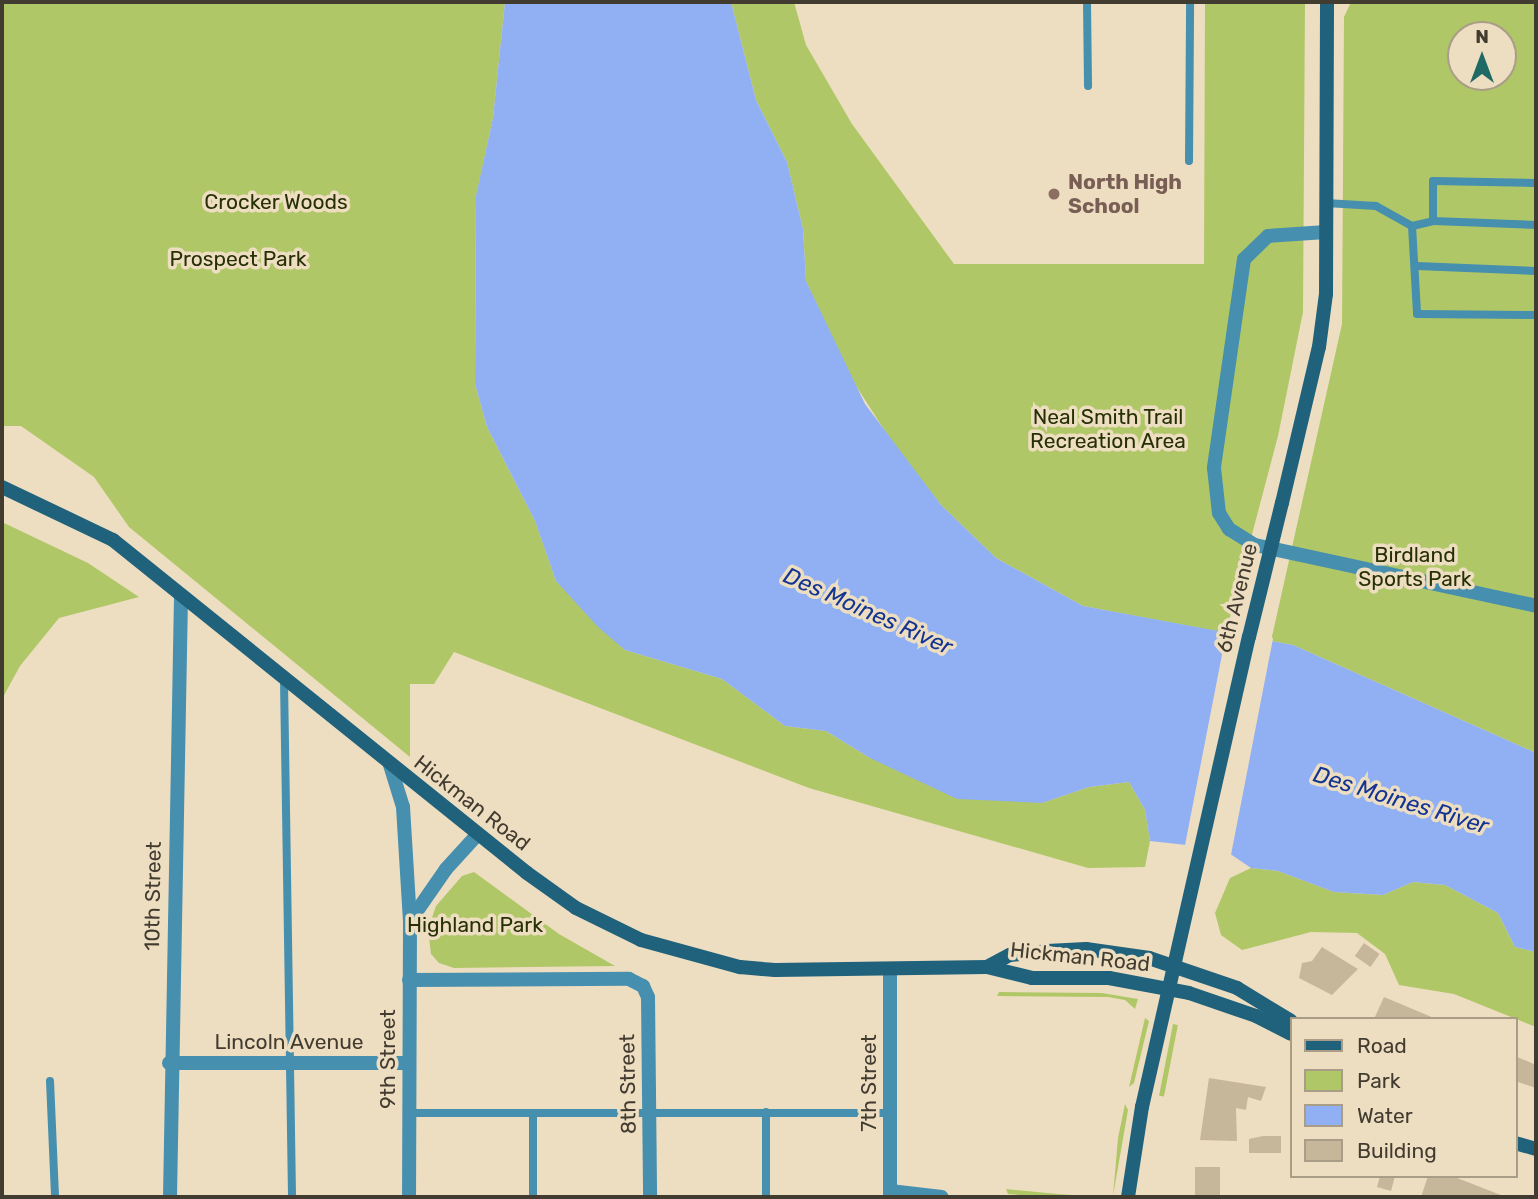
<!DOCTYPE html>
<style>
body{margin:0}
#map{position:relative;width:1538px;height:1199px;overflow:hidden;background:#eedec1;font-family:Rubik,sans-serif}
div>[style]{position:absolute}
.green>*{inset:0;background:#b0c767;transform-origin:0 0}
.water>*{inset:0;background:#90b0f3}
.pier>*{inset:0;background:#eedec1;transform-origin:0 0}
.building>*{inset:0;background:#c6b69a;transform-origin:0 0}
.service>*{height:8px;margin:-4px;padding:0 4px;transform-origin:4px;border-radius:4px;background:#478fae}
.minor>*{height:14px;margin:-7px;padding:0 7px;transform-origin:7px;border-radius:7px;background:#478fae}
.tertiary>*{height:14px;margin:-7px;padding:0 7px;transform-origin:7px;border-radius:7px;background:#478fae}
.secondary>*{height:14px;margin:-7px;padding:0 7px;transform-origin:7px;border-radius:7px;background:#20627c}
.secondary-bridge>*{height:14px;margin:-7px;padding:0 7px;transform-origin:7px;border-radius:7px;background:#20627c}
.dots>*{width:19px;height:19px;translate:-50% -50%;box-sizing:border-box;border:4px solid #eedec1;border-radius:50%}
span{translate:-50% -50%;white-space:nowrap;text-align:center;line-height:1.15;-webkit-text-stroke:7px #eedec1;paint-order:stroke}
.education-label{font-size:21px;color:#785e54;font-weight:700}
.left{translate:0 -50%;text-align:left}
.park-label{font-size:21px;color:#273005}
.street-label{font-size:21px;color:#423b30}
.water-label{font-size:23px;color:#133492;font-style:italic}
.frame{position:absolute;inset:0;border:4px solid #423b30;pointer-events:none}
.legend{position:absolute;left:1290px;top:1017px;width:228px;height:161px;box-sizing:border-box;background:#eedec1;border:2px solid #a99d87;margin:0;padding:9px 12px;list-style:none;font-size:21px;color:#423b30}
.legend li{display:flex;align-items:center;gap:14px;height:35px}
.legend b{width:35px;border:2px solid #a99d87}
.north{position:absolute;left:1447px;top:21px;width:70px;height:70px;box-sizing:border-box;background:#eedec1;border:2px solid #a99d87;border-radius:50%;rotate:0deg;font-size:19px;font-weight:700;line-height:28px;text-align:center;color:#423b30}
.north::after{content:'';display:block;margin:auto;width:24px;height:32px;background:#1f6a65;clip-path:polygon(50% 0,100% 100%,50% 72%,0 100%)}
</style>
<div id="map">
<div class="green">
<i style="clip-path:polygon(2px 2px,505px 2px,493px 118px,476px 197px,475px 384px,487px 427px,535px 521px,556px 581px,625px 650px,722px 679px,785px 726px,826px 731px,870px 758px,1042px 803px,1089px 787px,1129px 782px,1145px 810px,1150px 841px,1145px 867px,1088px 868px,809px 788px,454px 652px,434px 684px,410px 684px,410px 757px,129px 527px,94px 477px,21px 426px,2px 426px)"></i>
<i style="clip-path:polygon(731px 2px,794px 2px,806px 45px,852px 124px,954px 264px,1204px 264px,1205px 2px,1305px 2px,1303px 312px,1278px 436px,1226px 633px,1083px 606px,996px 558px,941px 505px,899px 453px,842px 364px,806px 281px,803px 229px,787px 162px,756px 100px)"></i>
<i style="clip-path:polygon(evenodd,1351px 2px,1536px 3px,1536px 753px,1293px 645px,1271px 641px,1342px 324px,1344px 17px,1351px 2px,1461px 35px,1503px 35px,1503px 77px,1461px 77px,1461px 35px)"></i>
<i style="clip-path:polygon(2px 522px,88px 563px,139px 597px,59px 618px,20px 666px,2px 699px)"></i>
<i style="clip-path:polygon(1251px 868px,1278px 871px,1334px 892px,1383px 895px,1413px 882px,1445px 885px,1498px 913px,1515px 947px,1536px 952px,1536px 1027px,1454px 994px,1399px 985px,1385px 954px,1357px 933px,1311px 932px,1242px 950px,1221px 935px,1215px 913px,1230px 878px)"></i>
<i style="clip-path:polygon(474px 872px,559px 934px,615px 966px,454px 968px,439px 963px,431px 954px,428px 929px,436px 906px,462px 876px)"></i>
<i style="clip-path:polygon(999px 992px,1102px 993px,1138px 999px,1135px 1009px,1125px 1000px,1108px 997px,997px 996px)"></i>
<i style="clip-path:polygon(1145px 1018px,1149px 1021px,1134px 1083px,1129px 1087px)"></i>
<i style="left:1173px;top:1024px;width:5px;height:73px;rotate:11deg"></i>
<i style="clip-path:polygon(1125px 1104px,1128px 1110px,1113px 1196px,1118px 1138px)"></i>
<i style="clip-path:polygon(1006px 1189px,1058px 1194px,1101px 1197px,1044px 1197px,1008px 1194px)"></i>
</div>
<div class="water">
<i style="clip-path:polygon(505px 2px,731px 2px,756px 100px,787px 162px,803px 229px,806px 281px,865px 404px,941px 505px,996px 558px,1083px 606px,1293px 645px,1536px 753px,1536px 952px,1515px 947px,1498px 913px,1445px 885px,1413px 882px,1383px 895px,1334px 892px,1278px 871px,1251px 868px,1223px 849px,1150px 841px,1145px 810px,1129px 782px,1089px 787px,1042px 803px,957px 799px,870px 758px,826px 731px,785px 726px,722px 679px,625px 650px,598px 627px,556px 581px,535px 521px,487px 427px,475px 384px,476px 196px,493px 118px)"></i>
</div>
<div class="pier">
<i style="left:1227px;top:629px;width:47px;height:221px;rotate:11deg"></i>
</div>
<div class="building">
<i style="left:1364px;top:943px;width:19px;height:16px;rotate:35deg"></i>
<i style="clip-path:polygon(1322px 947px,1358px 969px,1332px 995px,1299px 978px,1302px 963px,1312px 961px)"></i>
<i style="clip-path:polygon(1384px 997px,1434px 1018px,1434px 1019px,1374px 1019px)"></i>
<i style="clip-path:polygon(1515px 1056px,1536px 1065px,1536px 1088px,1515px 1081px)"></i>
<i style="clip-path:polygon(1209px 1078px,1266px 1087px,1261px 1101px,1248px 1097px,1246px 1110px,1236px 1108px,1237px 1141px,1200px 1140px)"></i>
<i style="clip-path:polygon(1263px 1136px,1281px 1136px,1281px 1153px,1249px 1153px,1249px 1139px)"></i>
<i style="left:1195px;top:1167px;width:25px;height:30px"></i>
<i style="clip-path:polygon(1380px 1176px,1395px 1176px,1391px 1191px,1377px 1187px)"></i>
<i style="clip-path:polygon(1428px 1176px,1452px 1176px,1506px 1197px,1421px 1197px)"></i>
</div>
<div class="service">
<i style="left:1087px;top:2px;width:84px;rotate:89.3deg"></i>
<i style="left:1189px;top:161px;width:159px;rotate:-89.6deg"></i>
<i style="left:1326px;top:203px;width:50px;rotate:3.4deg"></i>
<i style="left:1376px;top:206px;width:41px;rotate:29.1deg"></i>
<i style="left:1412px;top:226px;width:22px;rotate:-13deg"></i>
<i style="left:1433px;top:221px;width:40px;rotate:-90deg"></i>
<i style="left:1433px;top:181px;width:103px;rotate:1.1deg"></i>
<i style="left:1433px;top:221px;width:103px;rotate:2.2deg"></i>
<i style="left:1412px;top:226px;width:88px;rotate:86.7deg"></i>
<i style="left:1417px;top:314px;width:119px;rotate:0.5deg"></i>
<i style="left:1417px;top:266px;width:119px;rotate:2.4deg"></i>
<i style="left:284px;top:680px;width:517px;rotate:89.11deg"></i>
<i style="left:50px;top:1081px;width:116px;rotate:87.5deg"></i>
<i style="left:766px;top:1112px;width:85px;rotate:90deg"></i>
<i style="left:409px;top:1113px;width:481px"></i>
<i style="left:533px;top:1113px;width:84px;rotate:90deg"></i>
</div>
<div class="minor">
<i style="left:390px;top:765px;width:44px;rotate:72.8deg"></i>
<i style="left:403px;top:807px;width:114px;rotate:86.5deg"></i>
<i style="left:410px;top:921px;width:276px;rotate:90.2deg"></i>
<i style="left:410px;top:921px;width:63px;rotate:-55.3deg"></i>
<i style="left:446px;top:869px;width:47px;rotate:-47.6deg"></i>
<i style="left:409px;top:980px;width:220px;rotate:-0.3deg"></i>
<i style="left:629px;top:979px;width:16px;rotate:27deg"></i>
<i style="left:643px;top:986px;width:12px;rotate:66deg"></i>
<i style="left:648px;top:997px;width:200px;rotate:89.4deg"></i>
<i style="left:169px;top:1063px;width:240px"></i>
<i style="left:890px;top:1191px;width:52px;rotate:6.6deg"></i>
<i style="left:170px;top:1197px;width:601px;rotate:-88.95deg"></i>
<i style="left:890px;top:1197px;width:228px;rotate:-90deg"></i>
</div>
<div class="tertiary">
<i style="left:1326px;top:232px;width:58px;rotate:176.1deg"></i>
<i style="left:1268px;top:236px;width:33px;rotate:136deg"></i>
<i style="left:1244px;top:259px;width:211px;rotate:98.2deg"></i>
<i style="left:1214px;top:468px;width:45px;rotate:83.7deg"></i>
<i style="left:1219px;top:513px;width:19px;rotate:58deg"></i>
<i style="left:1229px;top:529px;width:31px;rotate:32deg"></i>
<i style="left:1255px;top:545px;width:288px;rotate:12.2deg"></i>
</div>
<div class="secondary">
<i style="left:2px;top:487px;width:123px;rotate:25.5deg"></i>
<i style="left:113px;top:540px;width:531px;rotate:38.81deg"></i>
<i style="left:527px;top:873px;width:60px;rotate:35.5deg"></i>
<i style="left:576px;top:908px;width:72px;rotate:26.2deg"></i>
<i style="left:641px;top:940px;width:103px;rotate:15.3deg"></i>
<i style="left:740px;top:967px;width:35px;rotate:5deg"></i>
<i style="left:775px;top:970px;width:212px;rotate:-0.8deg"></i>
<i style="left:987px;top:967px;width:46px;rotate:13.7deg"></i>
<i style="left:1032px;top:978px;width:77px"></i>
<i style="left:1109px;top:978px;width:81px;rotate:10.6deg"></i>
<i style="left:1189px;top:993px;width:71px;rotate:18.9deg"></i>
<i style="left:1256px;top:1016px;width:39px;rotate:27deg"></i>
<i style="left:1282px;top:503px;width:160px;rotate:-76.7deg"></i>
<i style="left:1319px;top:347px;width:53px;rotate:-82.5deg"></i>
<i style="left:1326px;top:294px;width:292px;rotate:-89.8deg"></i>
<i style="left:987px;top:967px;width:26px;rotate:-28deg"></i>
<i style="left:1010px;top:955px;width:37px;rotate:-6deg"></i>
<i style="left:1047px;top:951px;width:39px;rotate:-3deg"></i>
<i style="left:1086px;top:949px;width:64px;rotate:8.1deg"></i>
<i style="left:1149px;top:958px;width:93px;rotate:18.8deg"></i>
<i style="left:1237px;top:988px;width:63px;rotate:31.4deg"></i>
<i style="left:1515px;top:1143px;width:22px;rotate:16deg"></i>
<i style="left:1128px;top:1197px;width:91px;rotate:-81.2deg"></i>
<i style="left:1142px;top:1107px;width:482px;rotate:-77.2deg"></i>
</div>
<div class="secondary-bridge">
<i style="left:1249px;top:637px;width:138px;rotate:-76.2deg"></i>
</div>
<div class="dots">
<i style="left:1054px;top:194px;background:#8d6e63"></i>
</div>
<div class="education-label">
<span class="left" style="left:1068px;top:194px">North High<br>School</span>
</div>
<div class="park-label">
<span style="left:276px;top:202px">Crocker Woods</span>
<span style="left:238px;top:259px">Prospect Park</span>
<span style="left:1108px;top:429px">Neal Smith Trail<br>Recreation Area</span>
<span style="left:1415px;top:567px">Birdland<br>Sports Park</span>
<span style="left:475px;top:925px">Highland Park</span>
</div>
<div class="street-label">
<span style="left:1237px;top:598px;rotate:-76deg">6th Avenue</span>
<span style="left:472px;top:803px;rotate:38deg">Hickman Road</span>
<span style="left:153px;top:896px;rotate:-89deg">10th Street</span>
<span style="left:1080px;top:957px;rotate:6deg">Hickman Road</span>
<span style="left:289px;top:1042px">Lincoln Avenue</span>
<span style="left:388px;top:1059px;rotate:-90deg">9th Street</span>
<span style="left:869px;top:1083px;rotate:-90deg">7th Street</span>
<span style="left:628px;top:1084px;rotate:-91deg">8th Street</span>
</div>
<div class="water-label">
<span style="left:868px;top:611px;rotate:24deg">Des Moines River</span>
<span style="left:1401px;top:800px;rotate:17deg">Des Moines River</span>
</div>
<div class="frame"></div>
<ul class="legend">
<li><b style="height:9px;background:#20627c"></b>Road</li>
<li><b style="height:19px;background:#b0c767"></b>Park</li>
<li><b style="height:19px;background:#90b0f3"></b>Water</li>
<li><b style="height:19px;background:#c6b69a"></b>Building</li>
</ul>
<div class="north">N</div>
</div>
